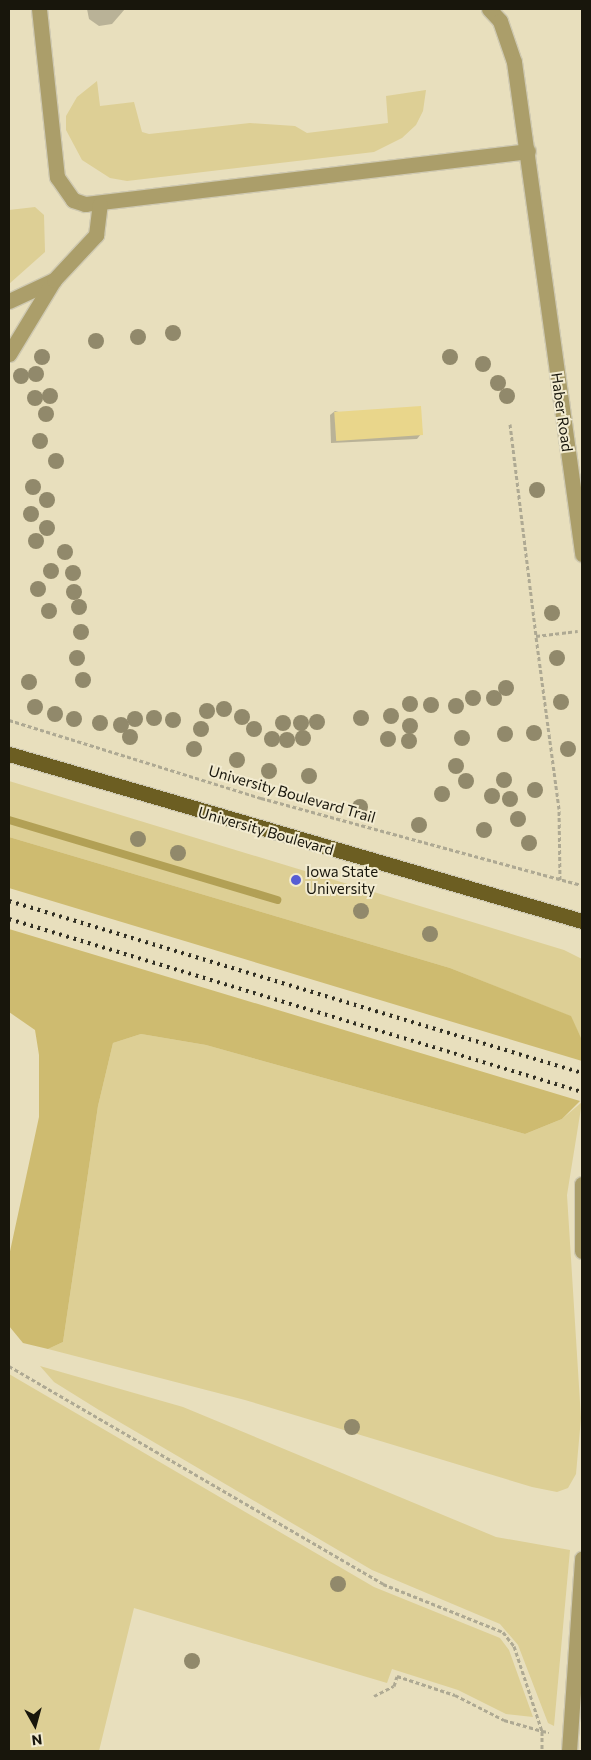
<!DOCTYPE html>
<style>
body{margin:0}
#map{position:relative;width:591px;height:1760px;overflow:hidden;background:#f2ebd0;font-family:Commissioner,sans-serif}
div>[style]{position:absolute}
.built>*{inset:0;background:#e8dfbd;transform-origin:0 0}
.green>*{inset:0;background:#ddcf95}
.forest>*{inset:0;background:#cebb70}
.shadow>*{inset:0;background:#0003}
.stream>*{height:8px;margin:-4px;padding:0 4px;transform-origin:4px;border-radius:4px;background:#b2a055}
.building>*{inset:0;background:#e9d68b;transform-origin:0 0}
.path>*{height:3px;margin-top:-1.5px;transform-origin:0;background:repeating-linear-gradient(90deg,#aea993 0 4px,transparent 0 6.5px)}
.roads{filter:drop-shadow(1px 0 #cfc9b1) drop-shadow(-1px 0 #cfc9b1) drop-shadow(0 1px #cfc9b1) drop-shadow(0 -1px #cfc9b1)}
.minor>*{height:15px;margin:-7.5px;padding:0 7.5px;transform-origin:7.5px;border-radius:7.5px;background:#ab9e6a}
.major>*{height:15px;margin:-7.5px;padding:0 7.5px;transform-origin:7.5px;border-radius:7.5px;background:#6c5e22}
.rail>*{height:4px;margin-top:-2px;transform-origin:0;background:repeating-linear-gradient(90deg,#323024 0 2.5px,transparent 0 7.5px)}
.trees>*{width:16px;height:16px;margin:-8px;border-radius:50%;background:#91896b}
.dots>*{width:14px;height:14px;translate:-50% -50%;box-sizing:border-box;border:2px solid #f2ebd0;border-radius:50%}
span{translate:-50% -50%;white-space:nowrap;text-align:center;line-height:1.15;-webkit-text-stroke:4px #f2ebd0;paint-order:stroke}
.street-label{font-size:15px;color:#18160c}
.poi-label{font-size:15px;color:#18160c}
.left{translate:0 -50%;text-align:left}
.frame{position:absolute;inset:0;border:10px solid #18160c;pointer-events:none}
.north{position:absolute;left:10px;top:1700px;width:50px;height:50px;-webkit-text-stroke:4px #f2ebd0;paint-order:stroke;rotate:173deg;font-size:14px;font-weight:700;line-height:20px;text-align:center;color:#18160c}
.north::after{content:'';display:block;margin:auto;width:18px;height:22px;background:#18160c;clip-path:polygon(50% 0,100% 100%,50% 72%,0 100%)}
</style>
<div id="map">
<div class="built">
<i style="left:9px;top:9px;width:573px;height:1742px"></i>
</div>
<div class="green">
<i style="clip-path:polygon(97px 81px,100px 106px,134px 102px,142px 132px,149px 134px,250px 123px,295px 126px,307px 133px,388px 123px,386px 96px,426px 90px,423px 111px,416px 125px,402px 138px,374px 152px,127px 181px,110px 178px,82px 160px,66px 130px,66px 116px,77px 97px)"></i>
<i style="clip-path:polygon(35px 207px,44px 215px,45px 252px,9px 284px,9px 210px)"></i>
<i style="clip-path:polygon(9px 781px,564px 950px,582px 959px,582px 1040px,570px 1016px,450px 968px,9px 837px)"></i>
<i style="clip-path:polygon(141px 1034px,206px 1045px,525px 1134px,562px 1119px,582px 1102px,567px 1195px,581px 1418px,576px 1474px,568px 1488px,557px 1492px,532px 1487px,245px 1400px,48px 1349px,63px 1342px,98px 1106px,113px 1043px)"></i>
<i style="clip-path:polygon(40px 1366px,183px 1407px,496px 1537px,570px 1550px,554px 1726px,548px 1723px,518px 1645px,500px 1624px,372px 1570px,99px 1410px,54px 1382px)"></i>
<i style="clip-path:polygon(9px 1374px,374px 1587px,500px 1638px,509px 1650px,533px 1717px,506px 1714px,458px 1690px,392px 1669px,387px 1683px,134px 1608px,99px 1751px,9px 1751px)"></i>
</div>
<div class="forest">
<i style="clip-path:polygon(9px 837px,450px 968px,571px 1016px,582px 1040px,582px 1061px,9px 888px)"></i>
<i style="clip-path:polygon(9px 929px,580px 1101px,562px 1119px,525px 1134px,206px 1045px,141px 1034px,113px 1043px,98px 1106px,63px 1342px,48px 1349px,23px 1343px,9px 1326px,9px 1256px,39px 1117px,39px 1055px,35px 1030px,9px 1012px)"></i>
</div>
<div class="shadow">
<i style="clip-path:polygon(87px 9px,125px 9px,112px 24px,99px 26px,89px 19px)"></i>
<i style="clip-path:polygon(335px 411px,421px 434px,417px 439px,331px 443px,330px 415px)"></i>
</div>
<div class="stream">
<i style="left:9px;top:820px;width:280px;rotate:16.6deg"></i>
</div>
<div class="building">
<i style="left:421px;top:406px;width:29px;height:87px;rotate:86deg"></i>
</div>
<div class="path">
<i style="left:510px;top:424px;width:214px;rotate:83deg"></i>
<i style="left:9px;top:720px;width:264px;rotate:17.2deg"></i>
<i style="left:261px;top:798px;width:333px;rotate:15.2deg"></i>
<i style="left:560px;top:880px;width:71px;rotate:-90.8deg"></i>
<i style="left:559px;top:809px;width:175px;rotate:-97.6deg"></i>
<i style="left:536px;top:636px;width:42px;rotate:-6.8deg"></i>
<i style="left:9px;top:1366px;width:433px;rotate:30.2deg"></i>
<i style="left:383px;top:1584px;width:129px;rotate:21.8deg"></i>
<i style="left:503px;top:1632px;width:18px;rotate:52deg"></i>
<i style="left:514px;top:1646px;width:89px;rotate:71.8deg"></i>
<i style="left:542px;top:1731px;width:7px;rotate:8deg"></i>
<i style="left:374px;top:1696px;width:22px;rotate:-27deg"></i>
<i style="left:394px;top:1686px;width:10px;rotate:-73deg"></i>
<i style="left:397px;top:1676px;width:61px;rotate:18.1deg"></i>
<i style="left:455px;top:1695px;width:55px;rotate:27deg"></i>
<i style="left:504px;top:1720px;width:40px;rotate:16deg"></i>
<i style="left:542px;top:1731px;width:20px;rotate:90deg"></i>
</div>
<div class="roads">
<div class="minor">
<i style="left:39px;top:9px;width:169px;rotate:83.9deg"></i>
<i style="left:57px;top:177px;width:28px;rotate:55deg"></i>
<i style="left:73px;top:200px;width:13px;rotate:18deg"></i>
<i style="left:85px;top:204px;width:446px;rotate:-6.8deg"></i>
<i style="left:489px;top:9px;width:16px;rotate:47deg"></i>
<i style="left:500px;top:21px;width:43px;rotate:71.1deg"></i>
<i style="left:514px;top:62px;width:497px;rotate:82.1deg"></i>
<i style="left:9px;top:301px;width:50px;rotate:-25deg"></i>
<i style="left:9px;top:354px;width:87px;rotate:-58.7deg"></i>
<i style="left:54px;top:280px;width:62px;rotate:-47deg"></i>
<i style="left:96px;top:235px;width:31px;rotate:-83deg"></i>
<i style="left:582px;top:1184px;width:67px;rotate:90deg"></i>
<i style="left:569px;top:1751px;width:193px;rotate:-86.1deg"></i>
</div>
<div class="major">
<i style="left:9px;top:754px;width:597px;rotate:16.25deg"></i>
</div>
</div>
<div class="rail">
<i style="left:9px;top:901px;width:598px;rotate:16.71deg"></i>
<i style="left:9px;top:919px;width:599px;rotate:16.8deg"></i>
</div>
<div class="trees">
<i style="left:173px;top:333px"></i>
<i style="left:138px;top:337px"></i>
<i style="left:96px;top:341px"></i>
<i style="left:42px;top:357px"></i>
<i style="left:450px;top:357px"></i>
<i style="left:483px;top:364px"></i>
<i style="left:36px;top:374px"></i>
<i style="left:21px;top:376px"></i>
<i style="left:498px;top:383px"></i>
<i style="left:50px;top:396px"></i>
<i style="left:507px;top:396px"></i>
<i style="left:35px;top:398px"></i>
<i style="left:46px;top:414px"></i>
<i style="left:40px;top:441px"></i>
<i style="left:56px;top:461px"></i>
<i style="left:33px;top:487px"></i>
<i style="left:537px;top:490px"></i>
<i style="left:47px;top:500px"></i>
<i style="left:31px;top:514px"></i>
<i style="left:47px;top:528px"></i>
<i style="left:36px;top:541px"></i>
<i style="left:65px;top:552px"></i>
<i style="left:51px;top:571px"></i>
<i style="left:73px;top:573px"></i>
<i style="left:38px;top:589px"></i>
<i style="left:74px;top:592px"></i>
<i style="left:79px;top:607px"></i>
<i style="left:49px;top:611px"></i>
<i style="left:552px;top:613px"></i>
<i style="left:81px;top:632px"></i>
<i style="left:77px;top:658px"></i>
<i style="left:557px;top:658px"></i>
<i style="left:83px;top:680px"></i>
<i style="left:29px;top:682px"></i>
<i style="left:506px;top:688px"></i>
<i style="left:473px;top:698px"></i>
<i style="left:494px;top:698px"></i>
<i style="left:561px;top:702px"></i>
<i style="left:410px;top:704px"></i>
<i style="left:431px;top:705px"></i>
<i style="left:456px;top:706px"></i>
<i style="left:35px;top:707px"></i>
<i style="left:224px;top:709px"></i>
<i style="left:207px;top:711px"></i>
<i style="left:55px;top:714px"></i>
<i style="left:391px;top:716px"></i>
<i style="left:242px;top:717px"></i>
<i style="left:154px;top:718px"></i>
<i style="left:361px;top:718px"></i>
<i style="left:74px;top:719px"></i>
<i style="left:135px;top:719px"></i>
<i style="left:173px;top:720px"></i>
<i style="left:317px;top:722px"></i>
<i style="left:100px;top:723px"></i>
<i style="left:283px;top:723px"></i>
<i style="left:301px;top:723px"></i>
<i style="left:121px;top:725px"></i>
<i style="left:410px;top:726px"></i>
<i style="left:201px;top:729px"></i>
<i style="left:254px;top:729px"></i>
<i style="left:534px;top:733px"></i>
<i style="left:505px;top:734px"></i>
<i style="left:130px;top:737px"></i>
<i style="left:303px;top:738px"></i>
<i style="left:462px;top:738px"></i>
<i style="left:272px;top:739px"></i>
<i style="left:388px;top:739px"></i>
<i style="left:287px;top:740px"></i>
<i style="left:409px;top:741px"></i>
<i style="left:194px;top:749px"></i>
<i style="left:568px;top:749px"></i>
<i style="left:237px;top:760px"></i>
<i style="left:456px;top:766px"></i>
<i style="left:269px;top:771px"></i>
<i style="left:309px;top:776px"></i>
<i style="left:504px;top:780px"></i>
<i style="left:466px;top:781px"></i>
<i style="left:535px;top:790px"></i>
<i style="left:442px;top:794px"></i>
<i style="left:492px;top:796px"></i>
<i style="left:510px;top:799px"></i>
<i style="left:360px;top:807px"></i>
<i style="left:518px;top:819px"></i>
<i style="left:419px;top:825px"></i>
<i style="left:484px;top:830px"></i>
<i style="left:138px;top:839px"></i>
<i style="left:529px;top:843px"></i>
<i style="left:178px;top:853px"></i>
<i style="left:361px;top:911px"></i>
<i style="left:430px;top:934px"></i>
<i style="left:352px;top:1427px"></i>
<i style="left:338px;top:1584px"></i>
<i style="left:192px;top:1661px"></i>
</div>
<div class="dots">
<i style="left:296px;top:880px;background:#565dd4"></i>
</div>
<div class="street-label">
<span style="left:562px;top:412px;rotate:82deg">Haber Road</span>
<span style="left:292px;top:794px;rotate:16deg">University Boulevard Trail</span>
<span style="left:266px;top:831px;rotate:16deg">University Boulevard</span>
</div>
<div class="poi-label">
<span class="left" style="left:306px;top:880px">Iowa State<br>University</span>
</div>
<div class="frame"></div>
<div class="north">N</div>
</div>
